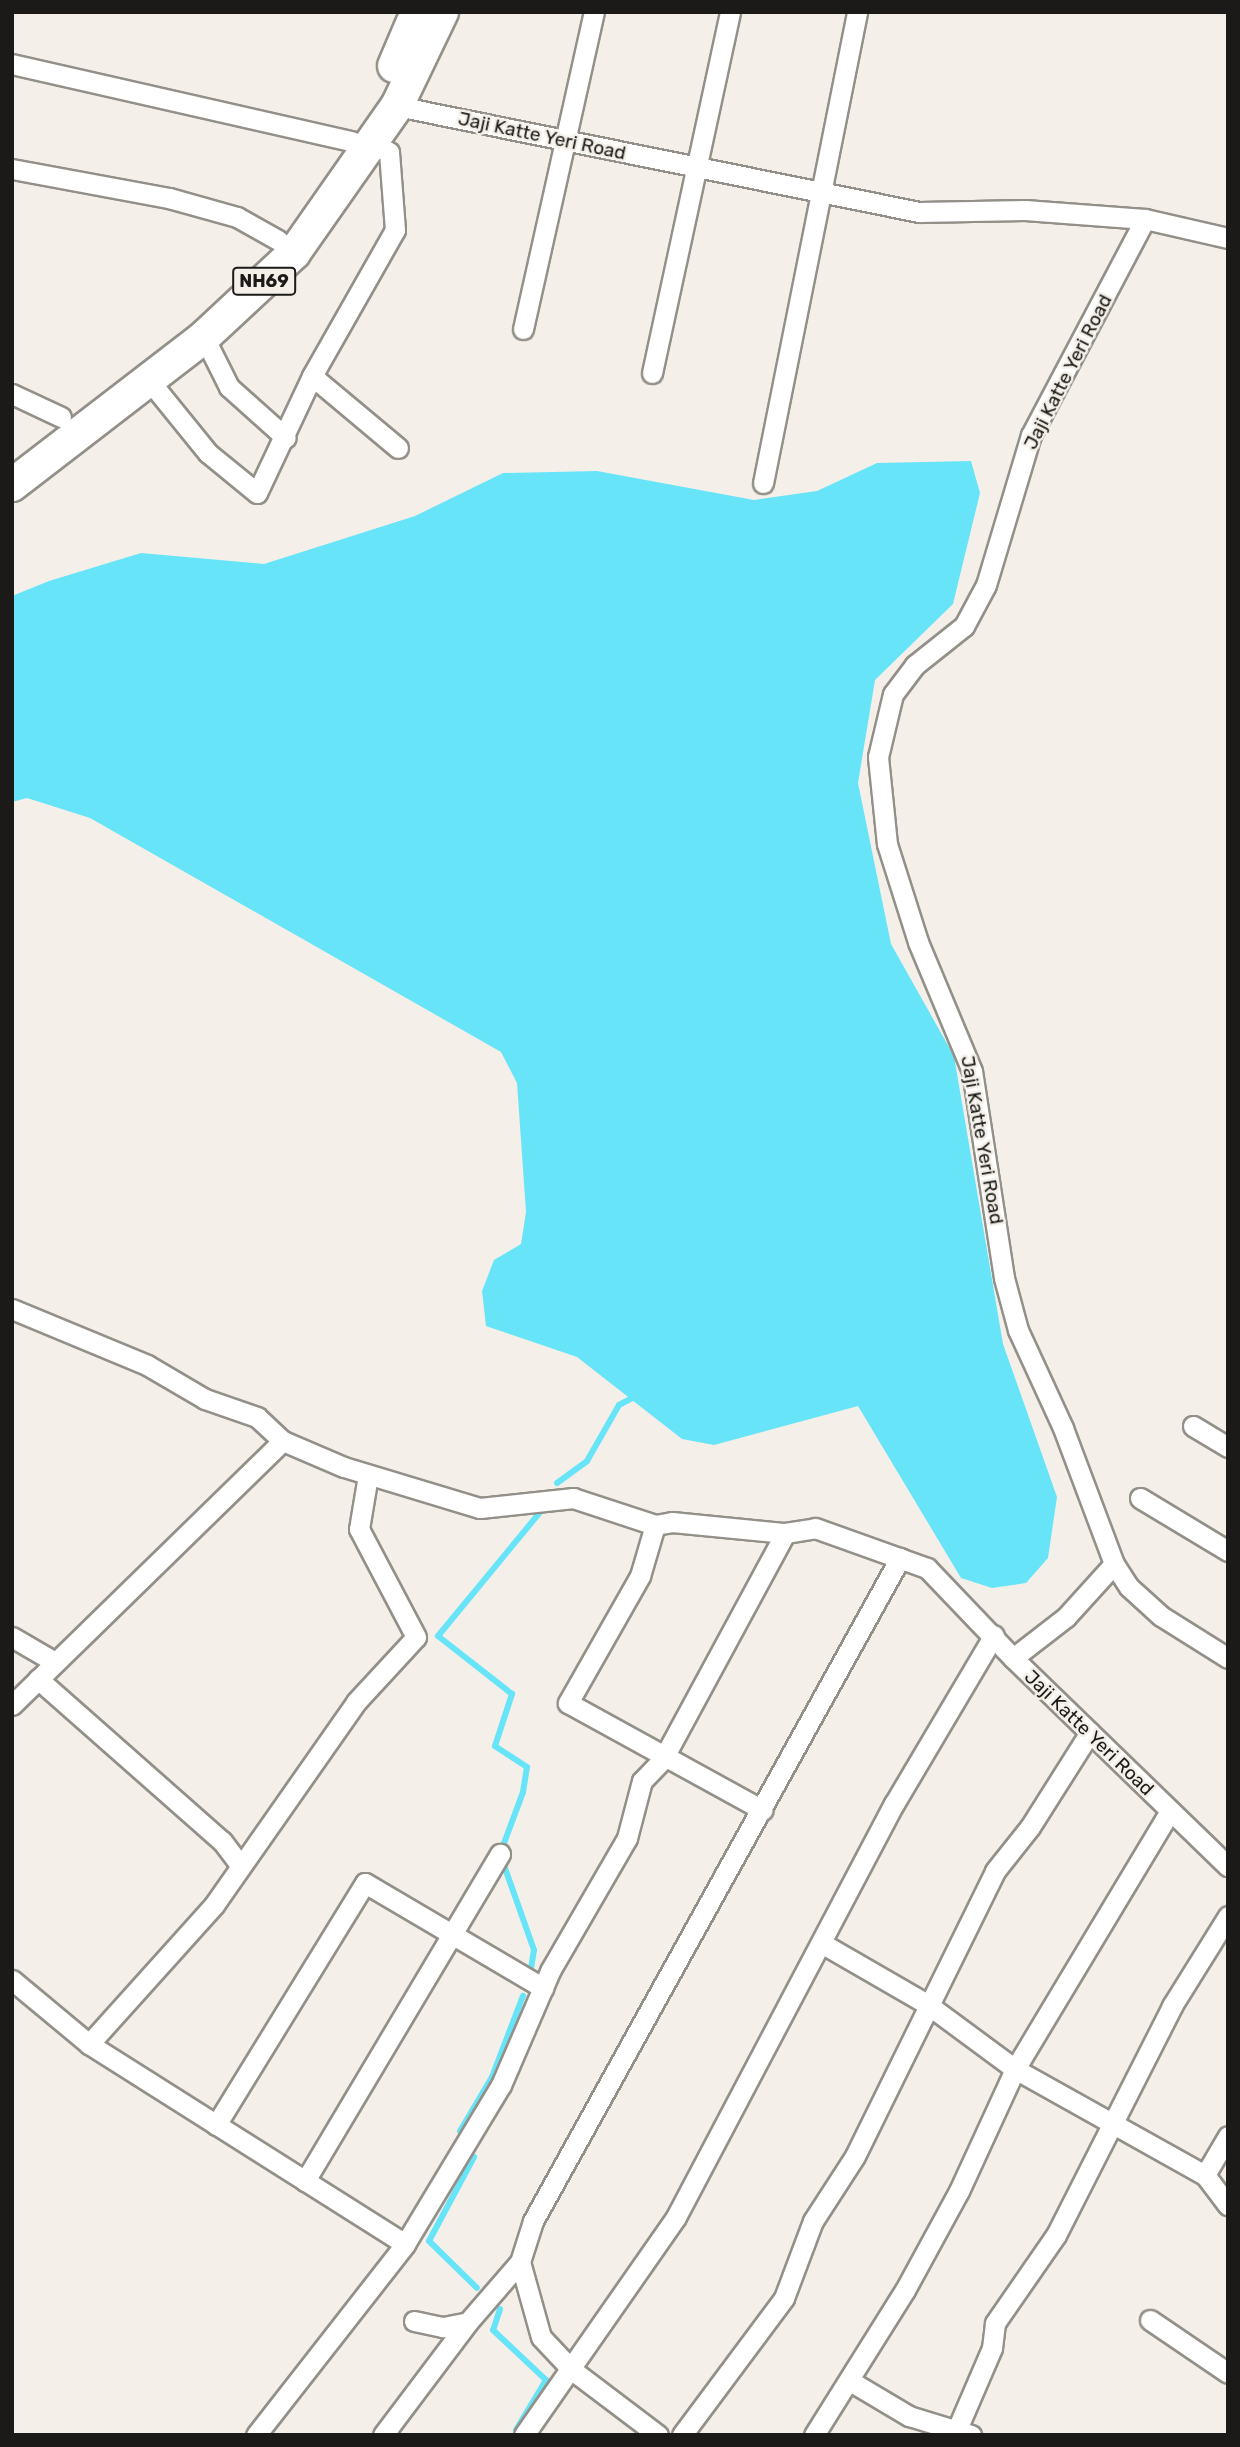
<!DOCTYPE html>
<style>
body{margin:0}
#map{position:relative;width:1240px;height:2447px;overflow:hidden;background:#f4f0e9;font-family:Rubik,sans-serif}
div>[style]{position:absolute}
.water>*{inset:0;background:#68e4f8}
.stream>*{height:6px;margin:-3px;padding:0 3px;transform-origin:3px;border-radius:3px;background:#68e4f8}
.roads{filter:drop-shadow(2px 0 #939089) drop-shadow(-2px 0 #939089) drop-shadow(0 2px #939089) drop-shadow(0 -2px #939089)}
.minor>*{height:19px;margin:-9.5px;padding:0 9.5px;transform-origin:9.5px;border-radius:9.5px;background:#fff}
.trunk>*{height:32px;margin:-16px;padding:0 16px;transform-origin:16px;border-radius:16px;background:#fff}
span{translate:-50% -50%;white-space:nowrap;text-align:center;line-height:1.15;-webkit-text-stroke:5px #f4f0e9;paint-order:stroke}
.shield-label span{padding:2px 5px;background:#f4f0e9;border:2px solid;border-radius:5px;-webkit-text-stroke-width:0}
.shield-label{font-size:18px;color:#1b1a18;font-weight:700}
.street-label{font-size:19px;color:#1b1a18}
.frame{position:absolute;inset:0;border:14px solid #1b1a18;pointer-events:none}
</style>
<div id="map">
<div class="water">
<i style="clip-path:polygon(971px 461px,980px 493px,953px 604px,875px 680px,858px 783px,891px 944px,954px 1056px,1003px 1344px,1057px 1497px,1048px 1558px,1026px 1583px,992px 1588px,961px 1578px,858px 1406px,714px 1445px,682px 1439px,577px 1357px,486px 1326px,482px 1291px,494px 1260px,521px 1244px,526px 1212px,517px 1083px,501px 1052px,90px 818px,27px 798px,12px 802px,12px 596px,49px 581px,141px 553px,264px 564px,415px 516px,503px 473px,597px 471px,754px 500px,817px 491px,877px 463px)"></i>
</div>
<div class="stream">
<i style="left:557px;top:1483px;width:37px;rotate:-36deg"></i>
<i style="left:587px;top:1461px;width:64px;rotate:-60.3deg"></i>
<i style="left:619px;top:1405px;width:21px;rotate:-28deg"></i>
<i style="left:530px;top:1975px;width:25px;rotate:-81deg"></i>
<i style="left:534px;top:1950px;width:102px;rotate:-109.5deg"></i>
<i style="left:500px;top:1854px;width:66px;rotate:-69.6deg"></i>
<i style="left:523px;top:1792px;width:25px;rotate:-81deg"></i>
<i style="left:527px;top:1767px;width:38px;rotate:-147deg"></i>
<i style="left:495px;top:1746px;width:55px;rotate:-71.9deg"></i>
<i style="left:512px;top:1694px;width:94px;rotate:-141.9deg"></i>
<i style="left:438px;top:1636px;width:168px;rotate:-50.5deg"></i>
<i style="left:460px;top:2131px;width:63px;rotate:-59.3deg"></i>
<i style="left:492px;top:2077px;width:87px;rotate:-69.1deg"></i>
<i style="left:474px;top:2157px;width:95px;rotate:118.2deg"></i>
<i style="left:429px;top:2241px;width:67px;rotate:44.4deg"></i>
<i style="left:500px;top:2309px;width:22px;rotate:108deg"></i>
<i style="left:493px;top:2330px;width:73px;rotate:43.3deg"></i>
<i style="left:546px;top:2380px;width:58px;rotate:121deg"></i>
</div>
<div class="roads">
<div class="minor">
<i style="left:12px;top:64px;width:349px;rotate:12.8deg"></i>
<i style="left:397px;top:106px;width:533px;rotate:11.48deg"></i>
<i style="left:919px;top:212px;width:106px;rotate:-1.1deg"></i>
<i style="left:1025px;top:210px;width:120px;rotate:4.3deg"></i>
<i style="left:1145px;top:219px;width:85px;rotate:12.9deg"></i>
<i style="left:12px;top:169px;width:160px;rotate:10.5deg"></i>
<i style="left:169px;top:198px;width:71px;rotate:15.6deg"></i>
<i style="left:237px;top:217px;width:47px;rotate:29.3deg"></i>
<i style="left:1145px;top:219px;width:244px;rotate:117.8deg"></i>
<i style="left:1031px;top:435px;width:157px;rotate:106.7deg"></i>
<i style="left:986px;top:585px;width:47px;rotate:118.2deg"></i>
<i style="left:964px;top:626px;width:63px;rotate:141.5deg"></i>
<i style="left:915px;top:665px;width:36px;rotate:127deg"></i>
<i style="left:893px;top:694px;width:65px;rotate:103.4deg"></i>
<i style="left:878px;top:757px;width:87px;rotate:84.1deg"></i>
<i style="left:887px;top:844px;width:103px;rotate:72.4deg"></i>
<i style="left:918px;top:942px;width:140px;rotate:67.3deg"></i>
<i style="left:972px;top:1071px;width:209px;rotate:81.2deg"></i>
<i style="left:1004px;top:1278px;width:54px;rotate:74.9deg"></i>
<i style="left:1018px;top:1330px;width:108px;rotate:65.3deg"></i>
<i style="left:1063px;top:1428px;width:145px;rotate:69.4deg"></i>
<i style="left:1114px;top:1564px;width:72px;rotate:132.2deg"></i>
<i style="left:1066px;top:1617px;width:67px;rotate:142.3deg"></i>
<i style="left:1013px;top:1658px;width:299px;rotate:44.1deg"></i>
<i style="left:523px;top:329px;width:325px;rotate:-77.4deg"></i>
<i style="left:204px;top:337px;width:56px;rotate:63.4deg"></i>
<i style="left:229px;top:387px;width:76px;rotate:41.8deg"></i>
<i style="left:652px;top:373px;width:369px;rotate:-77.8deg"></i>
<i style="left:312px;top:376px;width:112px;rotate:39.9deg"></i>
<i style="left:148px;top:379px;width:95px;rotate:51deg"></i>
<i style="left:208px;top:453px;width:63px;rotate:39.2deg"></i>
<i style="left:257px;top:493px;width:129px;rotate:-64.8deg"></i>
<i style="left:312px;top:376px;width:168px;rotate:-60.4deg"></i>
<i style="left:395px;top:230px;width:78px;rotate:-94.4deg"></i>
<i style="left:389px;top:152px;width:17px;rotate:-156deg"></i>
<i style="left:12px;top:394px;width:54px;rotate:25.1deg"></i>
<i style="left:763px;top:483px;width:480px;rotate:-78.7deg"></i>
<i style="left:12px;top:1309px;width:146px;rotate:22.5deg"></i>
<i style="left:147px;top:1365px;width:67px;rotate:30.4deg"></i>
<i style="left:205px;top:1399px;width:55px;rotate:19.1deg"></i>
<i style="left:257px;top:1417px;width:35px;rotate:43deg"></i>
<i style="left:283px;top:1441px;width:66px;rotate:23.1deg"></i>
<i style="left:344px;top:1467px;width:142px;rotate:16.8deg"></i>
<i style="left:480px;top:1508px;width:94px;rotate:-6.1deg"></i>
<i style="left:573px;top:1498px;width:86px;rotate:18.2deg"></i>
<i style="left:655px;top:1525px;width:17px;rotate:-10deg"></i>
<i style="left:672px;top:1522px;width:114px;rotate:5.6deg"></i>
<i style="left:1193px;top:1426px;width:41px;rotate:31deg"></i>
<i style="left:1140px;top:1498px;width:103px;rotate:31.1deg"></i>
<i style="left:655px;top:1525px;width:53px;rotate:106.4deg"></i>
<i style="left:640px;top:1576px;width:146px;rotate:119.6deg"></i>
<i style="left:568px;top:1703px;width:222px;rotate:28.8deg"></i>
<i style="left:1114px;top:1564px;width:27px;rotate:57deg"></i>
<i style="left:1129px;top:1587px;width:43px;rotate:42.2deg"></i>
<i style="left:1161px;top:1616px;width:79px;rotate:32.1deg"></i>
<i style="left:12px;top:1637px;width:50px;rotate:30.2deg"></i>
<i style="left:38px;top:1679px;width:245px;rotate:41.4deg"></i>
<i style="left:222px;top:1841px;width:31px;rotate:53deg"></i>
<i style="left:12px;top:1705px;width:378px;rotate:-44.3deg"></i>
<i style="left:823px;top:1944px;width:120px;rotate:30deg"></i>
<i style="left:927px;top:2004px;width:109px;rotate:36.5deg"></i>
<i style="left:1015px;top:2069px;width:218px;rotate:29.2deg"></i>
<i style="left:1205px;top:2175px;width:38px;rotate:53deg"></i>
<i style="left:12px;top:1980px;width:100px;rotate:39.7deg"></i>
<i style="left:89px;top:2044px;width:374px;rotate:32.3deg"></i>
<i style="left:89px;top:2044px;width:187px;rotate:-48deg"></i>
<i style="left:214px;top:1905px;width:248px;rotate:-55deg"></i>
<i style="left:356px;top:1702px;width:88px;rotate:-47.3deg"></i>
<i style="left:416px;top:1637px;width:122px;rotate:-117.8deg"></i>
<i style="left:359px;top:1529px;width:55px;rotate:-80.5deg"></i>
<i style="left:216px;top:2125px;width:284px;rotate:-58.4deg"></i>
<i style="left:365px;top:1883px;width:207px;rotate:30.5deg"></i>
<i style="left:1205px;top:2175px;width:45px;rotate:-59.5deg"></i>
<i style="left:305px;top:2181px;width:381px;rotate:-59.2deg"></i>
<i style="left:1150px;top:2320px;width:94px;rotate:34.2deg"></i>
<i style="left:414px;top:2321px;width:30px;rotate:12deg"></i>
<i style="left:443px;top:2327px;width:25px;rotate:-11deg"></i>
<i style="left:468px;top:2322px;width:79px;rotate:-49.1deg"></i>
<i style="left:850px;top:2381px;width:69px;rotate:30.7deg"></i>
<i style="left:909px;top:2416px;width:65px;rotate:17deg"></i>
<i style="left:958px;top:2427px;width:86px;rotate:-66.7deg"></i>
<i style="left:992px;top:2348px;width:25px;rotate:-83deg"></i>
<i style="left:995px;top:2323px;width:107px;rotate:-55.3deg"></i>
<i style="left:1056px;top:2235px;width:257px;rotate:-63.1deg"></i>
<i style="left:1172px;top:2006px;width:106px;rotate:-58.1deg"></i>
<i style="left:256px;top:2435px;width:242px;rotate:-52deg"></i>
<i style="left:405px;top:2244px;width:186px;rotate:-58.9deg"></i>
<i style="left:501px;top:2085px;width:124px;rotate:-66.7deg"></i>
<i style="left:550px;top:1971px;width:154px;rotate:-59.9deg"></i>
<i style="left:627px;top:1838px;width:59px;rotate:-75.3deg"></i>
<i style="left:642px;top:1781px;width:30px;rotate:-46deg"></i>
<i style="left:663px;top:1759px;width:257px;rotate:-61.6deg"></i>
<i style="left:785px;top:1533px;width:30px;rotate:-9deg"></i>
<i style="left:815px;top:1528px;width:119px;rotate:19.7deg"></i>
<i style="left:927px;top:1568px;width:124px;rotate:46.3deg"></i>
<i style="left:383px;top:2435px;width:141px;rotate:-53deg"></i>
<i style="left:524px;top:2435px;width:266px;rotate:-55.1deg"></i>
<i style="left:676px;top:2217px;width:467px;rotate:-62.2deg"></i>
<i style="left:894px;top:1804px;width:196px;rotate:-59.4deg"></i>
<i style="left:658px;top:2435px;width:108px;rotate:-142.9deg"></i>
<i style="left:572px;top:2370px;width:45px;rotate:-133.2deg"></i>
<i style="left:541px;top:2337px;width:78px;rotate:-105.6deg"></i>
<i style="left:520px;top:2262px;width:43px;rotate:-72.4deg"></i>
<i style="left:533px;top:2221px;width:758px;rotate:-61.03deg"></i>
<i style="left:682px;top:2435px;width:171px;rotate:-53.3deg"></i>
<i style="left:784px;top:2298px;width:82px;rotate:-69.4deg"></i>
<i style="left:813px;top:2221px;width:77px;rotate:-57.1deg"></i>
<i style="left:855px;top:2156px;width:318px;rotate:-63.8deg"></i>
<i style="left:995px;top:1871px;width:56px;rotate:-51.5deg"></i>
<i style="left:1030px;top:1827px;width:112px;rotate:-57.7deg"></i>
<i style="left:814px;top:2435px;width:171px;rotate:-57.9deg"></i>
<i style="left:905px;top:2290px;width:113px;rotate:-61.4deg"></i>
<i style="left:959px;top:2191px;width:134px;rotate:-65.3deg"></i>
<i style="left:1015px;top:2069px;width:301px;rotate:-59deg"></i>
</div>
<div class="trunk">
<i style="left:394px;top:66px;width:59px;rotate:-66.9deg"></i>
<i style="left:12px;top:485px;width:242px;rotate:-37.6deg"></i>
<i style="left:204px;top:337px;width:123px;rotate:-43deg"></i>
<i style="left:294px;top:253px;width:179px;rotate:-55deg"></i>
<i style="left:397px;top:106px;width:104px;rotate:-64.4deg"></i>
</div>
</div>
<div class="shield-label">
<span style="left:264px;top:281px">NH69</span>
</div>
<div class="street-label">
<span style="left:542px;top:136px;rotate:12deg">Jaji Katte Yeri Road</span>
<span style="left:1068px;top:372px;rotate:-63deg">Jaji Katte Yeri Road</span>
<span style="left:982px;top:1140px;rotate:80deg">Jaji Katte Yeri Road</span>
<span style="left:1089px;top:1733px;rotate:44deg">Jaji Katte Yeri Road</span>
</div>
<div class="frame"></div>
</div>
